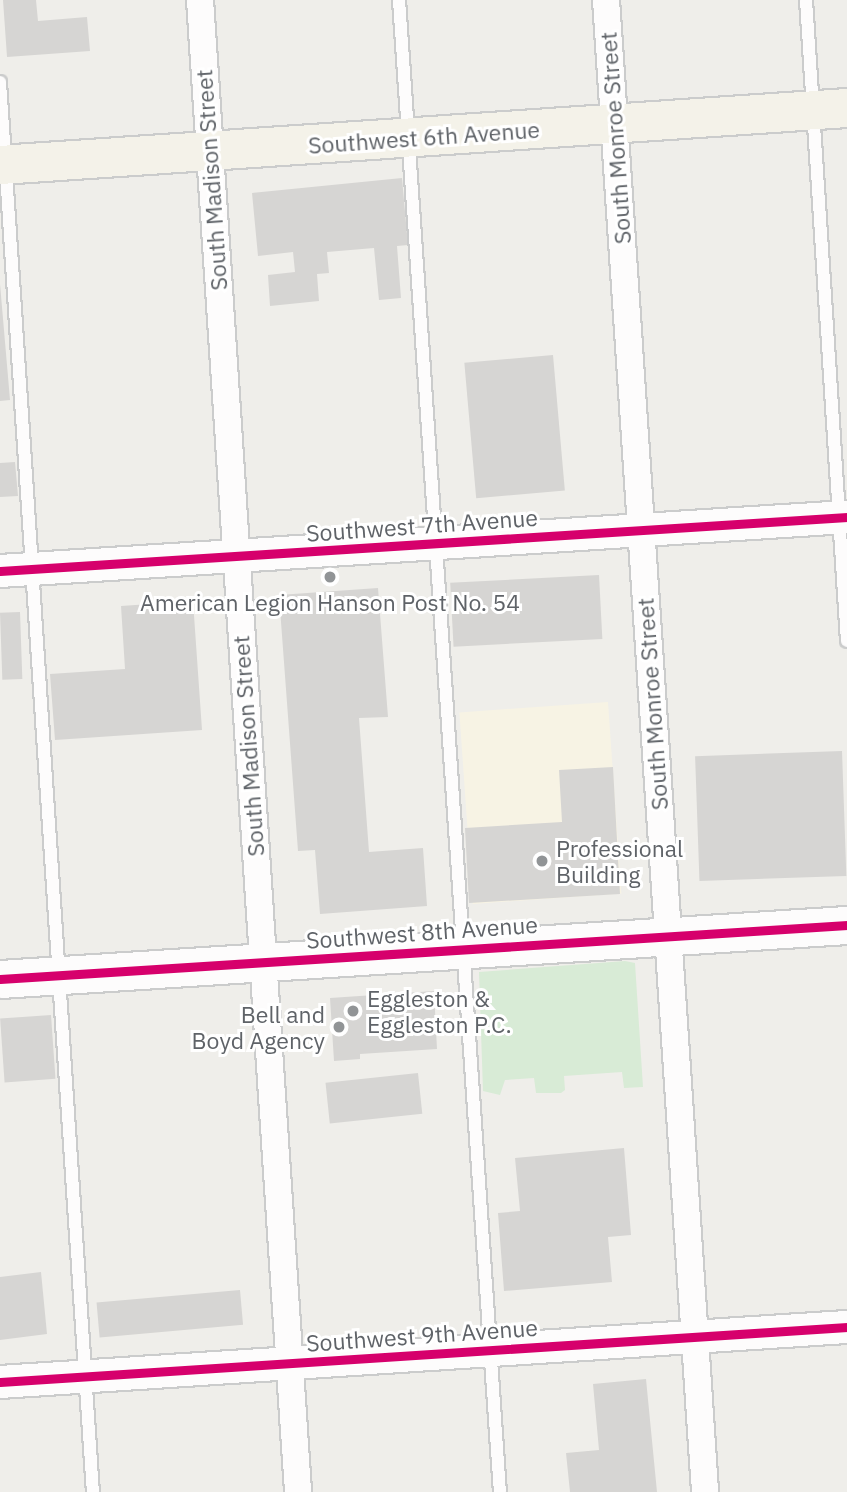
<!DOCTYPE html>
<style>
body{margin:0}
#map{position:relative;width:847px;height:1492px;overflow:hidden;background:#efeeea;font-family:"IBM Plex Sans",sans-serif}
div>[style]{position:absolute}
.commercial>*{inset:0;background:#f7f3e4;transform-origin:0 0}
.green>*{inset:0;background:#d8ebd6}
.building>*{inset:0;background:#d6d5d3;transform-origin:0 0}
.roads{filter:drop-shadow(2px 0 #cbcccc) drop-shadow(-2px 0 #cbcccc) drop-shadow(0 2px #cbcccc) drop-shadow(0 -2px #cbcccc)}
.service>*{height:12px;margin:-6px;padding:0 6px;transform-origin:6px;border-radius:6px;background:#fdfcfc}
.minor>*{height:26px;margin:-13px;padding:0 13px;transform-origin:13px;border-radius:13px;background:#fdfcfc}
.tertiary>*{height:32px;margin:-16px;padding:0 16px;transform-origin:16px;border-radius:16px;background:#fdfcfc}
.secondary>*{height:37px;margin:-18.5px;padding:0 18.5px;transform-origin:18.5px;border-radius:18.5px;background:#fdfcfc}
.primary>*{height:38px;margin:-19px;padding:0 19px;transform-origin:19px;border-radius:19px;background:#f4f2e9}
.cycleway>*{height:9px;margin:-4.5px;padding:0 4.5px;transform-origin:4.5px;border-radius:4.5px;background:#d6006c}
.dots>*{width:19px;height:19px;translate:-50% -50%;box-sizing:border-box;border:4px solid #fff;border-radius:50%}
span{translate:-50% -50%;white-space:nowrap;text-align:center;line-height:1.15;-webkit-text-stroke:6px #fff;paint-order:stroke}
.street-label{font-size:23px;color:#5f6368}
.poi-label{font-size:23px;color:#5f6368}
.left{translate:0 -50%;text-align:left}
.right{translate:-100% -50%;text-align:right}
</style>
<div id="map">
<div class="commercial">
<i style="left:608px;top:702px;width:192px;height:149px;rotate:86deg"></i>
</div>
<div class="green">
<i style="clip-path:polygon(625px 961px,635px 963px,643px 1087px,624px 1088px,622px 1072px,564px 1076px,565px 1090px,561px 1093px,536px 1093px,534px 1078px,505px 1080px,500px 1095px,483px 1091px,479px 972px)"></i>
</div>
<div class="building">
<i style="clip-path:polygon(3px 0,36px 0,38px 21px,87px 17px,90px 51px,7px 57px)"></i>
<i style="clip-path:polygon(402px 178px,408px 245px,397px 246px,401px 298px,379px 300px,374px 248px,327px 252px,329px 273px,317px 274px,319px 301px,270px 306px,268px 275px,295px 272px,293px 252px,258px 256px,252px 193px)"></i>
<i style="clip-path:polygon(0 284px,10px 400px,0 401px)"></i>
<i style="left:553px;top:355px;width:136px;height:89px;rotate:85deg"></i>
<i style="clip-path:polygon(15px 462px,18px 496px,0 497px,0 463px)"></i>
<i style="left:599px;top:575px;width:64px;height:149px;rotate:87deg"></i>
<i style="clip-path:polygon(378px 588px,388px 717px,359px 718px,369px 852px,423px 848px,427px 906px,320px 914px,315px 850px,298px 851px,279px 595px)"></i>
<i style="clip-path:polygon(193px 601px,202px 730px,55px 740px,50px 674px,125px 669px,121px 606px)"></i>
<i style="left:20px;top:612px;width:67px;height:20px;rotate:88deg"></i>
<i style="left:842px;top:751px;width:125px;height:147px;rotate:88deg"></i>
<i style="clip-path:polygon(613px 767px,620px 894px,469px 903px,465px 828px,562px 822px,559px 770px)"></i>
<i style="clip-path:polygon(434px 991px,437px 1049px,360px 1054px,360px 1059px,334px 1061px,330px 998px)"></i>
<i style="left:51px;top:1015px;width:64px;height:51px;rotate:86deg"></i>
<i style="left:418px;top:1073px;width:41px;height:93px;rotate:84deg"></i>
<i style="clip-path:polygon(624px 1148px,631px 1235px,608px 1237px,612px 1282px,504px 1291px,498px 1213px,520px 1211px,515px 1158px)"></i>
<i style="clip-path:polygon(41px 1272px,47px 1334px,0 1340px,0 1277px)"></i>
<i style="left:240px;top:1290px;width:35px;height:144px;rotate:85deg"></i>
<i style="clip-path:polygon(646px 1379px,657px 1492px,570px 1492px,566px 1453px,599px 1450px,593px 1384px)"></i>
</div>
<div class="roads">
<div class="service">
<i style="left:399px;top:0;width:1495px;rotate:86.13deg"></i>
<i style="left:806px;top:0;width:642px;rotate:86.34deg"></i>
<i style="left:0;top:82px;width:1413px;rotate:86.23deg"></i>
</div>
<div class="minor">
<i style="left:200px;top:0;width:1495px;rotate:86.24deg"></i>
<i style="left:606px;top:0;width:1495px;rotate:86.2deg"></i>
</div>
<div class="tertiary">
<i style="left:0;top:571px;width:849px;rotate:-3.65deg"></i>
<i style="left:0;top:1382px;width:849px;rotate:-3.72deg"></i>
</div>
<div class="secondary">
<i style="left:0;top:979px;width:849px;rotate:-3.65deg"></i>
</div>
<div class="primary">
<i style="left:0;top:165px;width:849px;rotate:-3.85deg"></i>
</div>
</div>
<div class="cycleway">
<i style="left:0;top:571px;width:849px;rotate:-3.65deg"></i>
<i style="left:0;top:979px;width:849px;rotate:-3.65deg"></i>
<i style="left:0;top:1382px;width:849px;rotate:-3.72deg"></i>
</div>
<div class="dots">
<i style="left:330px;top:577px;background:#919496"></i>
<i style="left:542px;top:861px;background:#919496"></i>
<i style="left:353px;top:1011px;background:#919496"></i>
<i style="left:339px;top:1027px;background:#919496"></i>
</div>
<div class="street-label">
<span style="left:424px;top:137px;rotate:-4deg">Southwest 6th Avenue</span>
<span style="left:615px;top:138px;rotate:-94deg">South Monroe Street</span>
<span style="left:211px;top:180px;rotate:-94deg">South Madison Street</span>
<span style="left:422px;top:525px;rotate:-4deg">Southwest 7th Avenue</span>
<span style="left:652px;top:704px;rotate:-94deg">South Monroe Street</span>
<span style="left:248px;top:746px;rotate:-94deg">South Madison Street</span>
<span style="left:422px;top:932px;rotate:-4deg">Southwest 8th Avenue</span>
<span style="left:422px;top:1335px;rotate:-4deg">Southwest 9th Avenue</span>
</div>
<div class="poi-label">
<span style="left:330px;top:602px">American Legion Hanson Post No. 54</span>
<span class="left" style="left:556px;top:861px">Professional<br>Building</span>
<span class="left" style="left:367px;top:1011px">Eggleston &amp;<br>Eggleston P.C.</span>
<span class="right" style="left:325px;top:1027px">Bell and<br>Boyd Agency</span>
</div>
</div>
